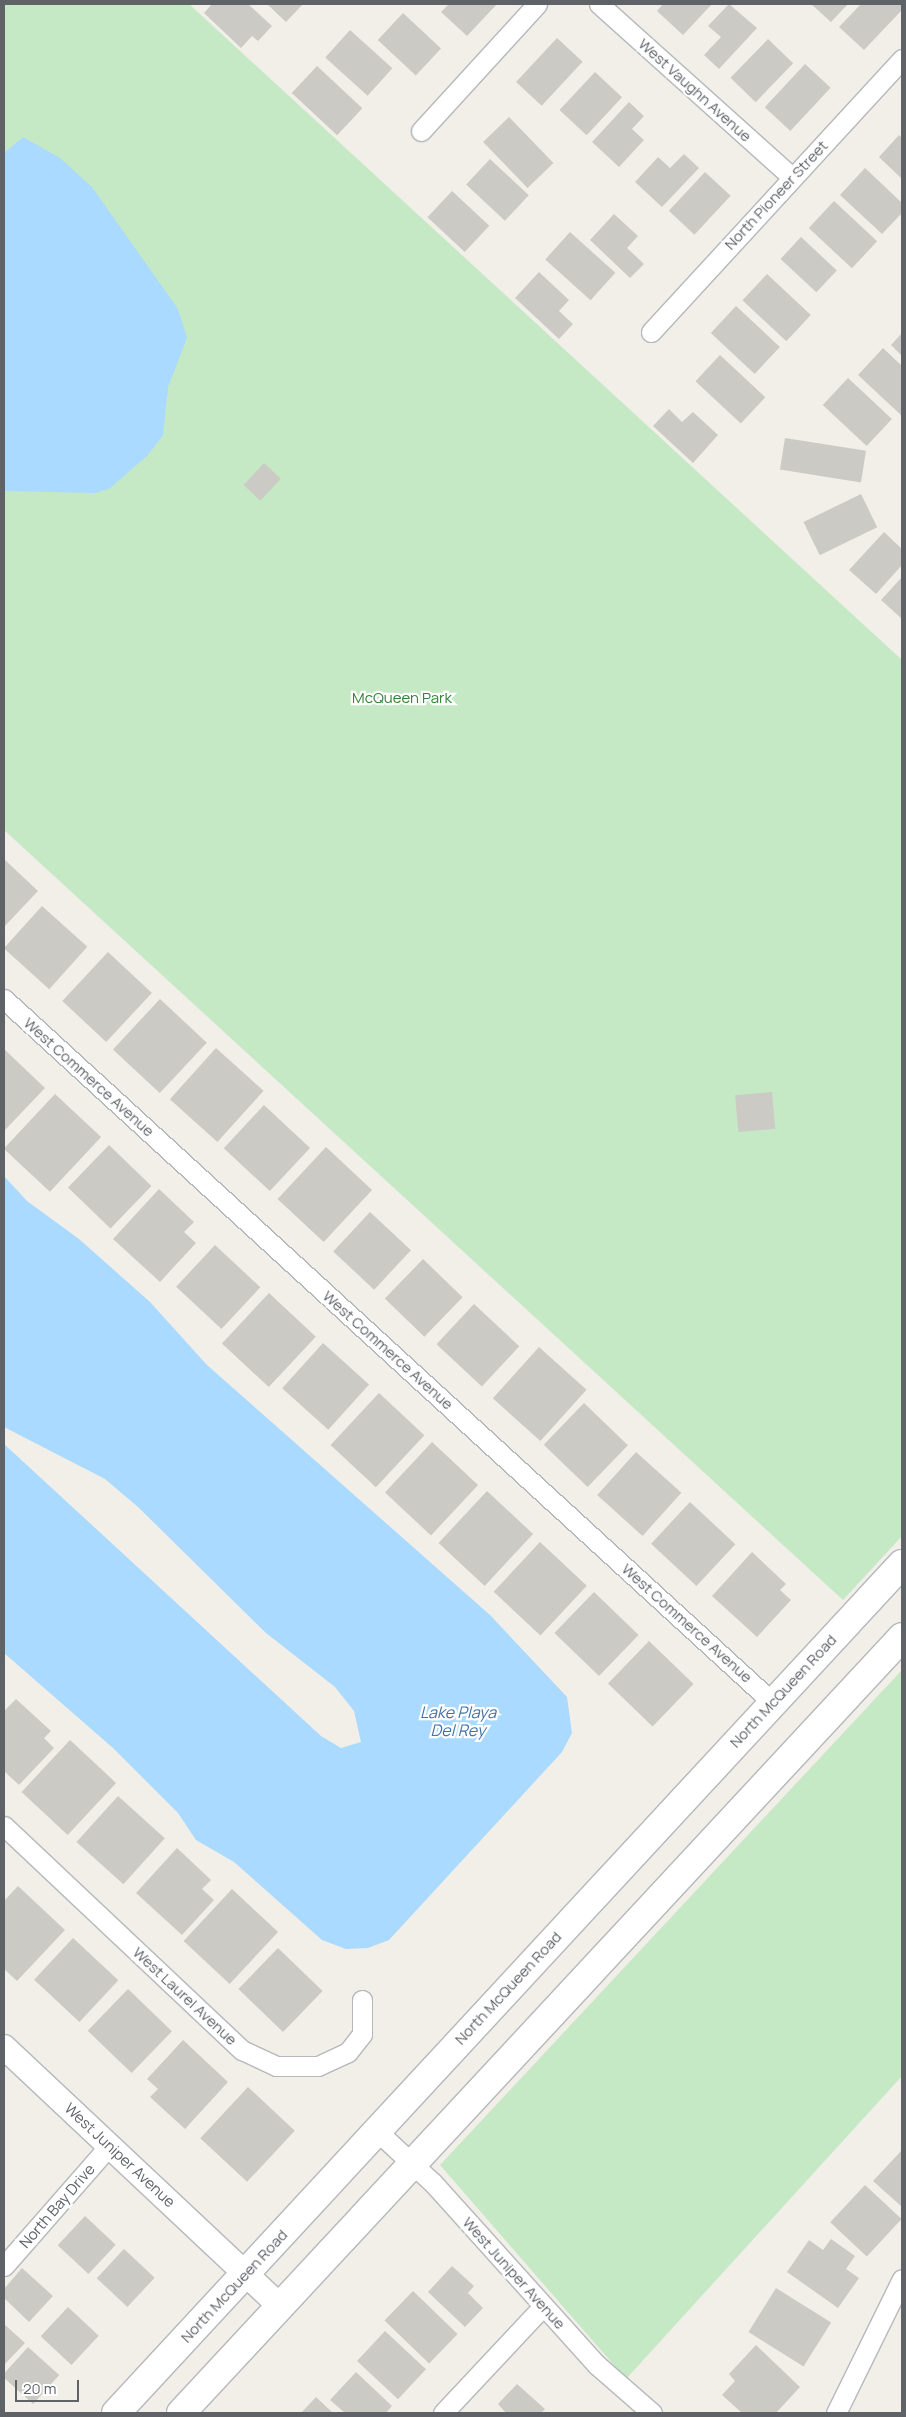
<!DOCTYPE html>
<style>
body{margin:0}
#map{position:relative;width:906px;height:2417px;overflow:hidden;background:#f1efe8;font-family:Manrope,sans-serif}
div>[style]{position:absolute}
.green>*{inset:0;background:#c5e8c5}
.water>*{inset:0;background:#aadaff}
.building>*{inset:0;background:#cccac5;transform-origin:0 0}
.roads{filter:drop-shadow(1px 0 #b5b8bc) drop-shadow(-1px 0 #b5b8bc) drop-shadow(0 1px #b5b8bc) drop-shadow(0 -1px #b5b8bc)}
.minor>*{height:19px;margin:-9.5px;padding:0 9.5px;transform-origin:9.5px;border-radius:9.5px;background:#fff}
.tertiary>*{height:24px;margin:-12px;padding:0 12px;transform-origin:12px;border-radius:12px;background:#fff}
.secondary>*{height:28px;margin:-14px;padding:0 14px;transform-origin:14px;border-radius:14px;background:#fff}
span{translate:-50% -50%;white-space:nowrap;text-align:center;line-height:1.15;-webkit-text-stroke:4.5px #fff;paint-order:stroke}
.street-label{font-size:15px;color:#5f6368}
.park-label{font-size:15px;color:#348238}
.water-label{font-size:16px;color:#4174aa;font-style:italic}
.frame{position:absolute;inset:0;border:5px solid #5f6368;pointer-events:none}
.scale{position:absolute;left:15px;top:2380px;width:64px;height:22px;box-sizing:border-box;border:2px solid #5f6368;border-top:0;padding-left:6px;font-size:15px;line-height:18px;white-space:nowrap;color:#5f6368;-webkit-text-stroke:4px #fff;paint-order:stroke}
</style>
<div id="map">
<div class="green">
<i style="clip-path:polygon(4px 4px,189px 4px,902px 660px,902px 1536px,843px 1600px,4px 830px)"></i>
<i style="clip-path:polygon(902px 1670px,902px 2076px,626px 2379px,440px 2165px)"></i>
</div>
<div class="water">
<i style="clip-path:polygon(23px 137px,60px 158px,92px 187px,178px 309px,187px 338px,168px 387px,163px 435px,148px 455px,109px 489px,95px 493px,4px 491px,4px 153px)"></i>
<i style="clip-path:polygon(4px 1176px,27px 1201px,79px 1239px,150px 1302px,207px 1365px,490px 1615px,567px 1697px,572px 1733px,562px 1752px,389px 1940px,368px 1948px,346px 1949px,322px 1940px,234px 1862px,196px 1840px,178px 1813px,113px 1748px,4px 1653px,4px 1444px,321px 1736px,341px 1748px,361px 1742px,354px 1711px,335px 1687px,266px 1633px,138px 1507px,105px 1479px,4px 1427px)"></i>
</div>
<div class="building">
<i style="clip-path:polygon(212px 4px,248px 4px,272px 26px,258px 41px,252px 36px,241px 48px,204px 13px)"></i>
<i style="clip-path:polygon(267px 4px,303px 4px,286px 22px)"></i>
<i style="clip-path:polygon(449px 4px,497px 4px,467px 36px,441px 12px)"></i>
<i style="clip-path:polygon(663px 4px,712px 4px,683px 35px,657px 11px)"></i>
<i style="clip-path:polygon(729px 4px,757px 28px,719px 69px,704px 55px,721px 37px,708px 26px)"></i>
<i style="clip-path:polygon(811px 4px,848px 4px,831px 22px)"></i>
<i style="clip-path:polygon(861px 4px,902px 4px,902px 10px,864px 50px,839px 27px)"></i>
<i style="left:403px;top:13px;width:52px;height:37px;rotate:43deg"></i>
<i style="left:350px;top:30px;width:57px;height:37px;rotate:42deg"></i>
<i style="left:557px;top:38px;width:35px;height:60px;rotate:43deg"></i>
<i style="left:768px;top:39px;width:35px;height:54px;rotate:44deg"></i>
<i style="left:805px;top:64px;width:35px;height:59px;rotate:43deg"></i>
<i style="left:317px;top:66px;width:62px;height:37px;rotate:43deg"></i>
<i style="left:595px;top:72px;width:37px;height:52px;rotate:43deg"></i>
<i style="clip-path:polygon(629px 102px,644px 116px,632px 129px,644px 140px,619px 167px,592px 142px)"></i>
<i style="left:509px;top:117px;width:64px;height:36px;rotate:46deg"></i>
<i style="clip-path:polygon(899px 135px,902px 138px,902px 179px,879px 157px)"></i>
<i style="clip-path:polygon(684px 154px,699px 168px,662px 207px,635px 182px,658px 157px,670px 168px)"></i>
<i style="left:490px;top:159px;width:53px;height:35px;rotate:43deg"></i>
<i style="clip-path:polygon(865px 168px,902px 203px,902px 213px,882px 234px,840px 195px)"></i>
<i style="left:705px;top:172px;width:35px;height:53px;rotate:43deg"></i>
<i style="left:452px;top:191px;width:51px;height:36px;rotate:43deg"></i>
<i style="left:834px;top:201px;width:59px;height:37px;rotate:43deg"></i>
<i style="clip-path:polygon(614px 214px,638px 236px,627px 248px,644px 264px,630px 278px,590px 240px)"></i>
<i style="left:570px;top:232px;width:61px;height:37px;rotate:42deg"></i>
<i style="left:801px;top:237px;width:49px;height:30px;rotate:43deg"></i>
<i style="clip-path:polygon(539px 272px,569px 300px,559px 311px,573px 324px,559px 339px,515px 298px)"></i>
<i style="left:767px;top:274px;width:60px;height:36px;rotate:43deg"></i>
<i style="left:736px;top:306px;width:60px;height:37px;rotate:43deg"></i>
<i style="clip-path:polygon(902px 333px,902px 356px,891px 345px)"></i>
<i style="clip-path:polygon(883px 348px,902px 366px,902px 416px,858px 375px)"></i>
<i style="left:720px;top:355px;width:62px;height:36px;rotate:43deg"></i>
<i style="left:848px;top:378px;width:60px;height:37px;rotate:43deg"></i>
<i style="clip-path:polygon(669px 409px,682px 422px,693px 412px,718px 435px,693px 463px,653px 426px)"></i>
<i style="left:785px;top:438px;width:82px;height:32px;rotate:9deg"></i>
<i style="left:264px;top:463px;width:23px;height:30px;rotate:43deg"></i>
<i style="left:861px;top:494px;width:37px;height:64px;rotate:64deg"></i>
<i style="clip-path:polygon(884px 532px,902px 549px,902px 565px,876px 594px,849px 570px)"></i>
<i style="clip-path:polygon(902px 577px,902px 619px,881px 600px)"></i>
<i style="clip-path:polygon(4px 859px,38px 891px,4px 927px)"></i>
<i style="left:42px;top:906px;width:61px;height:57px;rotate:42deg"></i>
<i style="left:108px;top:952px;width:60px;height:67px;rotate:43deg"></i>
<i style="left:160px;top:999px;width:64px;height:69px;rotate:43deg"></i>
<i style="left:216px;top:1048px;width:64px;height:69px;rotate:42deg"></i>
<i style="clip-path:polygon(4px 1049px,45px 1088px,5px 1130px,4px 1129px)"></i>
<i style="left:772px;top:1092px;width:37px;height:37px;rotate:85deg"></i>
<i style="left:55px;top:1094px;width:63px;height:75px;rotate:43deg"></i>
<i style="left:264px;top:1105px;width:63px;height:59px;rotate:43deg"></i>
<i style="left:109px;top:1145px;width:59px;height:59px;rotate:44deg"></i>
<i style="left:326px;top:1147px;width:63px;height:71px;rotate:43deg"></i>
<i style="clip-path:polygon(159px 1189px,194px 1222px,184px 1232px,196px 1243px,160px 1282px,113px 1239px)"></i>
<i style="left:370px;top:1212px;width:56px;height:54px;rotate:43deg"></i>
<i style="left:215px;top:1245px;width:62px;height:57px;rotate:43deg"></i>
<i style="left:423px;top:1259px;width:55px;height:55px;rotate:44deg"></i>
<i style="left:269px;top:1293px;width:64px;height:69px;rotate:43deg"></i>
<i style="left:474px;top:1304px;width:62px;height:55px;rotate:43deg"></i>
<i style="left:323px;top:1343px;width:62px;height:61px;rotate:42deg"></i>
<i style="left:539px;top:1347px;width:64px;height:69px;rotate:42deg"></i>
<i style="left:379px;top:1393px;width:62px;height:71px;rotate:43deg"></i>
<i style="left:584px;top:1403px;width:61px;height:58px;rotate:44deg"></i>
<i style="left:432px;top:1442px;width:63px;height:69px;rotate:43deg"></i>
<i style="left:636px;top:1452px;width:61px;height:58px;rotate:42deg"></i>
<i style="left:487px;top:1491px;width:63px;height:71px;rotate:43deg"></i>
<i style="left:690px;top:1502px;width:62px;height:57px;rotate:43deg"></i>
<i style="left:540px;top:1542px;width:64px;height:68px;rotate:43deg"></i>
<i style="clip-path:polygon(752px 1552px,786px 1584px,780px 1590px,791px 1600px,757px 1637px,712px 1596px)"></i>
<i style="left:594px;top:1592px;width:62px;height:57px;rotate:44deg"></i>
<i style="left:649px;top:1641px;width:62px;height:59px;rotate:44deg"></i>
<i style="clip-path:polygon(16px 1699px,51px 1731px,44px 1738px,54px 1748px,19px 1785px,4px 1771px,4px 1711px)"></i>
<i style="left:70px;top:1740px;width:63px;height:71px;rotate:43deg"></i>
<i style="left:118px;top:1796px;width:63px;height:62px;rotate:42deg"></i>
<i style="clip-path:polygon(177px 1848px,211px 1880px,202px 1889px,214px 1900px,182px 1935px,136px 1893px)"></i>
<i style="clip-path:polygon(18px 1886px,65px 1930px,17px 1981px,4px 1969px,4px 1901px)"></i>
<i style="left:232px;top:1889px;width:63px;height:71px;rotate:43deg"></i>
<i style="left:73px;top:1938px;width:62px;height:57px;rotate:43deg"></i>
<i style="left:278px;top:1948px;width:62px;height:57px;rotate:44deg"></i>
<i style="left:128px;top:1989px;width:61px;height:58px;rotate:44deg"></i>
<i style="clip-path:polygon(183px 2040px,228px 2082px,185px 2129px,150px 2097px,158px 2089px,147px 2079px)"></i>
<i style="left:248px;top:2087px;width:64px;height:70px;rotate:43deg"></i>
<i style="clip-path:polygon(902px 2150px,902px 2205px,901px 2206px,873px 2181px)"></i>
<i style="left:865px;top:2185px;width:50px;height:51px;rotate:43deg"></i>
<i style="left:85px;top:2216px;width:42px;height:40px;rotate:43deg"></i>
<i style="clip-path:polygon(831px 2239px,855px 2256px,846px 2269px,859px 2278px,838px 2308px,787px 2272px,809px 2240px,823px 2250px)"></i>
<i style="left:124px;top:2249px;width:42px;height:40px;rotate:43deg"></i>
<i style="clip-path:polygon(452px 2266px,474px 2286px,468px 2293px,483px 2308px,465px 2327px,428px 2292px)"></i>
<i style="clip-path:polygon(22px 2268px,53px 2296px,29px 2322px,4px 2298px,4px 2289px)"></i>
<i style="left:776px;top:2288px;width:65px;height:52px;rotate:32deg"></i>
<i style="left:413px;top:2291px;width:62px;height:41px;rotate:44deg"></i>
<i style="left:68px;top:2307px;width:42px;height:40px;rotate:43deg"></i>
<i style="clip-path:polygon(4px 2324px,25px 2343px,4px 2365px)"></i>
<i style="left:385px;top:2331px;width:56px;height:41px;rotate:43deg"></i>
<i style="clip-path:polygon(756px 2345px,800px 2387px,776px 2413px,742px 2413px,722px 2395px,735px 2381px,729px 2374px)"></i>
<i style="left:28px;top:2347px;width:42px;height:39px;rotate:42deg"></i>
<i style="clip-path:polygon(356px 2372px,392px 2406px,386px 2413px,345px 2413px,330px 2400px)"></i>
<i style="clip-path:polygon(517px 2384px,545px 2409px,541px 2413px,506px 2413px,498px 2404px)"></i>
<i style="clip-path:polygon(316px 2397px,333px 2413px,301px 2413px)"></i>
</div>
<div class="roads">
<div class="minor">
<i style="left:599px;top:4px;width:259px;rotate:41.9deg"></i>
<i style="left:421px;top:131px;width:172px;rotate:-47.6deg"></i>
<i style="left:651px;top:332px;width:371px;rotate:-47.4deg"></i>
<i style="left:4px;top:999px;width:1041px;rotate:42.47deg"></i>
<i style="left:4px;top:1826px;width:327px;rotate:43.3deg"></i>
<i style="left:242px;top:2050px;width:38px;rotate:25deg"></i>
<i style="left:276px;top:2066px;width:42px"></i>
<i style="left:318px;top:2066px;width:33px;rotate:-25deg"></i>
<i style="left:348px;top:2052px;width:23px;rotate:-52deg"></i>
<i style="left:362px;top:2034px;width:34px;rotate:-90deg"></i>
<i style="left:377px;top:2131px;width:76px;rotate:42.9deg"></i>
<i style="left:433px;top:2183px;width:245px;rotate:48deg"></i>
<i style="left:597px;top:2365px;width:73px;rotate:41.1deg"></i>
<i style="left:4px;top:2266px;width:161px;rotate:-48.8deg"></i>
<i style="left:443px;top:2413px;width:146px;rotate:-46.9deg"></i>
<i style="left:836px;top:2413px;width:149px;rotate:-63.8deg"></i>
</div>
<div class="tertiary">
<i style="left:4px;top:2047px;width:378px;rotate:43.2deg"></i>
</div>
<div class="secondary">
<i style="left:116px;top:2413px;width:1157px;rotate:-47.21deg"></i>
<i style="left:181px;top:2413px;width:1059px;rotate:-47.1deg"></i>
</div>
</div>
<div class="street-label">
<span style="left:695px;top:90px;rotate:42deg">West Vaughn Avenue</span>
<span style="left:776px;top:195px;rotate:-47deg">North Pioneer Street</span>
<span style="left:89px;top:1077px;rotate:42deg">West Commerce Avenue</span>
<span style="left:388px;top:1350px;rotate:42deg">West Commerce Avenue</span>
<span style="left:687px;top:1623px;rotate:42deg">West Commerce Avenue</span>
<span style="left:783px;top:1691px;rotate:-47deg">North McQueen Road</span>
<span style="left:508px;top:1988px;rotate:-47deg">North McQueen Road</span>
<span style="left:185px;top:1996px;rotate:43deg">West Laurel Avenue</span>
<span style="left:120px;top:2155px;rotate:43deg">West Juniper Avenue</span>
<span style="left:57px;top:2206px;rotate:-49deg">North Bay Drive</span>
<span style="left:514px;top:2273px;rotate:48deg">West Juniper Avenue</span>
<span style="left:234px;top:2286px;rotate:-47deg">North McQueen Road</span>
</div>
<div class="park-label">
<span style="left:402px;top:698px">McQueen Park</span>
</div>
<div class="water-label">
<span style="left:458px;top:1721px">Lake Playa<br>Del Rey</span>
</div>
<div class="frame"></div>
<div class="scale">20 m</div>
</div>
